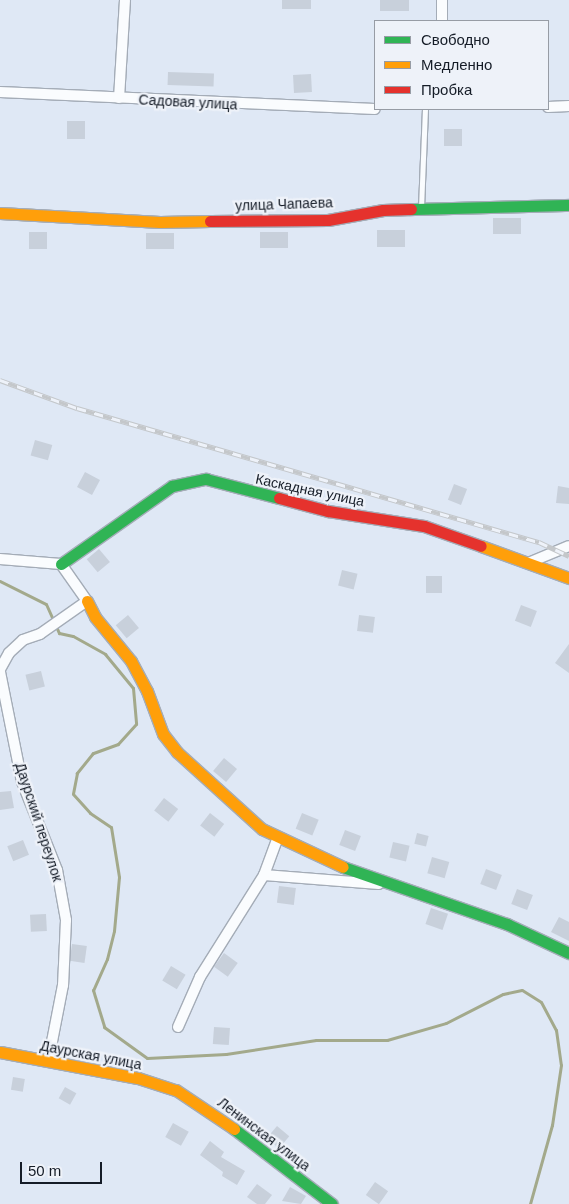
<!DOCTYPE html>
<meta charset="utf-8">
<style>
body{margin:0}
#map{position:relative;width:569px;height:1204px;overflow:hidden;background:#dfe8f5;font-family:Helvetica,sans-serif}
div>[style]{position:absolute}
.stream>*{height:3px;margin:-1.5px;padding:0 1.5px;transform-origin:1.5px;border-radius:1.5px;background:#a3a98b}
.building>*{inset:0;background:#c8d0db;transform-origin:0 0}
.roads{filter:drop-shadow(1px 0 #a4acb7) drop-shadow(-1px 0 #a4acb7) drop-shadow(0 1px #a4acb7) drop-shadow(0 -1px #a4acb7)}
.lane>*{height:5px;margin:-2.5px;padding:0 2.5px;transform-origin:2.5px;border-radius:2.5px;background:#fafcfe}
.street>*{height:10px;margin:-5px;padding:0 5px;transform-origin:5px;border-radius:5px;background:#fafcfe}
.fast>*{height:11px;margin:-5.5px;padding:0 5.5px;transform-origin:5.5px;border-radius:5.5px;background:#30b455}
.slow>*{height:11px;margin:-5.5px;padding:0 5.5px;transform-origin:5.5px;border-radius:5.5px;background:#ff9f0a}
.jam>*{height:11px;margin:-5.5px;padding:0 5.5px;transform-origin:5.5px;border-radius:5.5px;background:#e5322d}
.rail>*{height:5px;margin-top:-2.5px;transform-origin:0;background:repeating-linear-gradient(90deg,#eef2f9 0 9px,#c4c7ca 0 18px);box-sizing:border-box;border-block:1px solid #c4c7ca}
span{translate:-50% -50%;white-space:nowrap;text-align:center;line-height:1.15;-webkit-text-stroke:4.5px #eef2f9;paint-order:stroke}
.street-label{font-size:14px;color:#151c27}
.legend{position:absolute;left:374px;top:20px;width:175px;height:90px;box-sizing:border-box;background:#eef2f9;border:1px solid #979ca5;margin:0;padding:6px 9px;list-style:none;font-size:15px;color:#151c27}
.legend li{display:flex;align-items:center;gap:10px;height:25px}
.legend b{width:25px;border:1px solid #979ca5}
.scale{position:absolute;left:20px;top:1162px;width:82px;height:22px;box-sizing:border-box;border:2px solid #151c27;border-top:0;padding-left:6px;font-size:15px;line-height:18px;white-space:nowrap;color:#151c27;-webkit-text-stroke:4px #eef2f9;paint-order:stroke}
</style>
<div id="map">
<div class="stream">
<i style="left:0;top:581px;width:51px;rotate:26.6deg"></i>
<i style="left:46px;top:604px;width:32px;rotate:66deg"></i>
<i style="left:59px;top:633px;width:14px;rotate:12deg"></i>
<i style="left:73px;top:636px;width:37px;rotate:29deg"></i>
<i style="left:105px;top:654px;width:44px;rotate:50.5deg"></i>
<i style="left:133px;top:688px;width:36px;rotate:85deg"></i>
<i style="left:136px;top:724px;width:27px;rotate:132deg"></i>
<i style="left:118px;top:744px;width:27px;rotate:160deg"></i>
<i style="left:93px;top:753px;width:26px;rotate:129deg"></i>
<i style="left:77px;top:773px;width:21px;rotate:101deg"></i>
<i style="left:73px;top:794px;width:25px;rotate:48deg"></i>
<i style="left:90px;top:813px;width:25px;rotate:34deg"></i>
<i style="left:111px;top:827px;width:51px;rotate:80.9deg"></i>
<i style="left:119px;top:877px;width:54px;rotate:95.3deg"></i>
<i style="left:114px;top:931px;width:29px;rotate:104deg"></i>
<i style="left:107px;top:959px;width:34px;rotate:114deg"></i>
<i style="left:93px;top:990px;width:39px;rotate:73deg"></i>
<i style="left:104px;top:1027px;width:53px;rotate:35.8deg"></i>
<i style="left:147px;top:1058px;width:79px;rotate:-2.9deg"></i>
<i style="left:226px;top:1054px;width:91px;rotate:-8.8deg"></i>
<i style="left:316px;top:1040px;width:71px"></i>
<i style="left:387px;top:1040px;width:61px;rotate:-16.1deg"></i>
<i style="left:446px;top:1023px;width:64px;rotate:-27deg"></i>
<i style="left:503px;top:994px;width:19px;rotate:-12deg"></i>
<i style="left:522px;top:990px;width:22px;rotate:32deg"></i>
<i style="left:541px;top:1002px;width:32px;rotate:62deg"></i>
<i style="left:556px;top:1030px;width:35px;rotate:82deg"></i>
<i style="left:561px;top:1065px;width:61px;rotate:98.5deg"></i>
<i style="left:552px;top:1125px;width:82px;rotate:105.6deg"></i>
</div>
<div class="building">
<i style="left:282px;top:0;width:29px;height:9px"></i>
<i style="left:380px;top:0;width:29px;height:11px"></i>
<i style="left:168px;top:72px;width:46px;height:13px;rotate:2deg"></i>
<i style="left:311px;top:74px;width:18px;height:18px;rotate:87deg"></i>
<i style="left:67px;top:121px;width:18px;height:18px"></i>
<i style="left:444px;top:129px;width:18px;height:17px"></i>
<i style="left:493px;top:218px;width:28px;height:16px"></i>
<i style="left:377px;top:230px;width:28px;height:17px"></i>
<i style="left:29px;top:232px;width:18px;height:17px"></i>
<i style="left:260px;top:232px;width:28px;height:16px"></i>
<i style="left:146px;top:233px;width:28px;height:16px"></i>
<i style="left:35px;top:440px;width:18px;height:16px;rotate:16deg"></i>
<i style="left:85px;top:472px;width:17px;height:17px;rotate:28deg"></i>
<i style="left:454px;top:484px;width:14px;height:17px;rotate:21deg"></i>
<i style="clip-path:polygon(558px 486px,569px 488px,569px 504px,556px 503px)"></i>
<i style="left:99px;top:549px;width:17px;height:16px;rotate:50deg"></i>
<i style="left:342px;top:570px;width:16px;height:16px;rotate:14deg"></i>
<i style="left:426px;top:576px;width:16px;height:17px"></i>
<i style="left:521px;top:605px;width:17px;height:17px;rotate:21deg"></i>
<i style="left:128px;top:615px;width:17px;height:16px;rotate:50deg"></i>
<i style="left:359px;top:615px;width:16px;height:16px;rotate:7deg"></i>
<i style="clip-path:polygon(569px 644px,569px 673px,555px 663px)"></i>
<i style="left:41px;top:671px;width:16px;height:16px;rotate:76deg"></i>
<i style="left:224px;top:758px;width:17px;height:17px;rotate:40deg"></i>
<i style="clip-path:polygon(11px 791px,14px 808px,0 810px,0 792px)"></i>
<i style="left:164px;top:798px;width:18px;height:16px;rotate:38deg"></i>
<i style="left:210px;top:813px;width:18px;height:16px;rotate:38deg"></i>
<i style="left:302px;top:813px;width:18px;height:17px;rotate:22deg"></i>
<i style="left:345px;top:830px;width:17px;height:16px;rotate:21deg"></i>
<i style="left:417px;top:833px;width:12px;height:11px;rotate:14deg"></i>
<i style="left:23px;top:840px;width:16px;height:17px;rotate:68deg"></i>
<i style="left:393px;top:842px;width:17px;height:16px;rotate:13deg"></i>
<i style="left:432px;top:857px;width:18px;height:17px;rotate:16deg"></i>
<i style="left:486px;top:869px;width:17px;height:16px;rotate:21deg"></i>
<i style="left:279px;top:886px;width:17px;height:17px;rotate:7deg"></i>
<i style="left:517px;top:889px;width:17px;height:16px;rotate:21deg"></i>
<i style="left:431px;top:908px;width:18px;height:17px;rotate:19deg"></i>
<i style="left:46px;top:914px;width:17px;height:16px;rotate:87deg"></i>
<i style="clip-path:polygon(559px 917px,569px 922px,569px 941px,551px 932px)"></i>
<i style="left:72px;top:944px;width:15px;height:17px;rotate:8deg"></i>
<i style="left:224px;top:953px;width:17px;height:17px;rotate:36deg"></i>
<i style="left:171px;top:966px;width:17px;height:17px;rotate:31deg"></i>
<i style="left:214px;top:1027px;width:16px;height:17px;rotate:4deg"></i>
<i style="left:13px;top:1077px;width:12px;height:13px;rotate:9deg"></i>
<i style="left:65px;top:1087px;width:13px;height:13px;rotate:29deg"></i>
<i style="left:173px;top:1123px;width:18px;height:16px;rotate:29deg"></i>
<i style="left:277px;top:1126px;width:16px;height:16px;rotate:40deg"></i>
<i style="clip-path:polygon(210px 1141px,224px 1152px,221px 1157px,245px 1171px,237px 1185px,222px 1176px,223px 1172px,200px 1155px)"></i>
<i style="left:375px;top:1182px;width:16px;height:16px;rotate:35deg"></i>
<i style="clip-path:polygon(257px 1184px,272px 1195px,265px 1204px,257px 1204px,247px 1197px)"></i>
<i style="clip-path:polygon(290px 1187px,306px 1196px,301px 1204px,282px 1201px)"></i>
</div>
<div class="roads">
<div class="lane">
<i style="left:421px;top:208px;width:99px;rotate:-87.7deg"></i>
</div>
<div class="street">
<i style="left:442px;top:21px;width:21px;rotate:-90deg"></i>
<i style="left:0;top:92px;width:375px;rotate:2.6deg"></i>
<i style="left:119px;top:98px;width:98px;rotate:-86.5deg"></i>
<i style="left:548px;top:107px;width:21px;rotate:-3deg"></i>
<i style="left:0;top:559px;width:61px;rotate:4.7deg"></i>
<i style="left:61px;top:564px;width:45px;rotate:54.9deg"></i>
<i style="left:87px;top:601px;width:57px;rotate:144.9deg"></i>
<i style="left:40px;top:634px;width:18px;rotate:161deg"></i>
<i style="left:23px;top:640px;width:19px;rotate:137deg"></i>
<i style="left:9px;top:653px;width:18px;rotate:119deg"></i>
<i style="left:528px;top:563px;width:44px;rotate:-22.5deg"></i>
<i style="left:0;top:672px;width:112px;rotate:78.7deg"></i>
<i style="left:22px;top:782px;width:95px;rotate:68.3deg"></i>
<i style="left:57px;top:870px;width:51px;rotate:79.8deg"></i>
<i style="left:66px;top:920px;width:65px;rotate:92.6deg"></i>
<i style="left:63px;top:985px;width:78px;rotate:101deg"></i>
<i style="left:264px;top:875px;width:115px;rotate:4.5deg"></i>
<i style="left:178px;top:1027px;width:55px;rotate:-66.3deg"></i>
<i style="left:200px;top:977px;width:120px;rotate:-57.9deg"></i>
<i style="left:264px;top:875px;width:40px;rotate:-69.8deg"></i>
</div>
<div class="fast">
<i style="left:411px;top:209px;width:158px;rotate:-1.5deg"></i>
<i style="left:61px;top:564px;width:136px;rotate:-35.1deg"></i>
<i style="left:172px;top:486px;width:35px;rotate:-12deg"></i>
<i style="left:206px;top:479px;width:75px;rotate:14.6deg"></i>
<i style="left:343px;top:867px;width:174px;rotate:19.2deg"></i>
<i style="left:507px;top:924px;width:68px;rotate:25.1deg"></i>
<i style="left:234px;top:1129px;width:123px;rotate:37.4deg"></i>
</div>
<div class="slow">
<i style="left:0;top:213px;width:160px;rotate:3.2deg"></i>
<i style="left:160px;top:222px;width:50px;rotate:-1.1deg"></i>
<i style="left:481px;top:546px;width:94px;rotate:20deg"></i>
<i style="left:87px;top:601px;width:18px;rotate:63deg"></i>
<i style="left:95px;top:617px;width:57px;rotate:50.7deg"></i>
<i style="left:131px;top:661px;width:34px;rotate:62deg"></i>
<i style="left:147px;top:691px;width:46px;rotate:69.6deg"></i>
<i style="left:163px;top:734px;width:23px;rotate:52deg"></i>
<i style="left:177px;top:752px;width:115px;rotate:42.2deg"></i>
<i style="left:262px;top:829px;width:89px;rotate:25.1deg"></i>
<i style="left:0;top:1052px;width:140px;rotate:10.7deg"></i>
<i style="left:138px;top:1078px;width:40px;rotate:18deg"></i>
<i style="left:176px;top:1090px;width:70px;rotate:33.9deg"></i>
</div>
<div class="jam">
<i style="left:210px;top:221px;width:118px;rotate:-0.5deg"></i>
<i style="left:328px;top:220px;width:56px;rotate:-10.3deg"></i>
<i style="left:383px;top:210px;width:28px;rotate:-2deg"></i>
<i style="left:279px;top:498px;width:51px;rotate:14.9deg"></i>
<i style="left:328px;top:511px;width:97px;rotate:8.9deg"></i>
<i style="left:424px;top:526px;width:60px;rotate:19.3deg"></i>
</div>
</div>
<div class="rail">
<i style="left:0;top:380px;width:82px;rotate:20deg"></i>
<i style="left:77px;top:408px;width:481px;rotate:16.2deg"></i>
<i style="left:539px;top:542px;width:33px;rotate:25deg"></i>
</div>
<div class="street-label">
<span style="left:188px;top:102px;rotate:3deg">Садовая улица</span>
<span style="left:284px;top:204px;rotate:-2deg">улица Чапаева</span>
<span style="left:310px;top:490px;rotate:12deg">Каскадная улица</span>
<span style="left:39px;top:822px;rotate:72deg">Даурский переулок</span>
<span style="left:91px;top:1055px;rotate:11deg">Даурская улица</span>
<span style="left:264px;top:1134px;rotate:37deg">Ленинская улица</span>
</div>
<ul class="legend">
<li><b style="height:6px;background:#30b455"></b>Свободно</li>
<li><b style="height:6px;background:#ff9f0a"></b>Медленно</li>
<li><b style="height:6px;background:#e5322d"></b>Пробка</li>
</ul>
<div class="scale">50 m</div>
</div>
